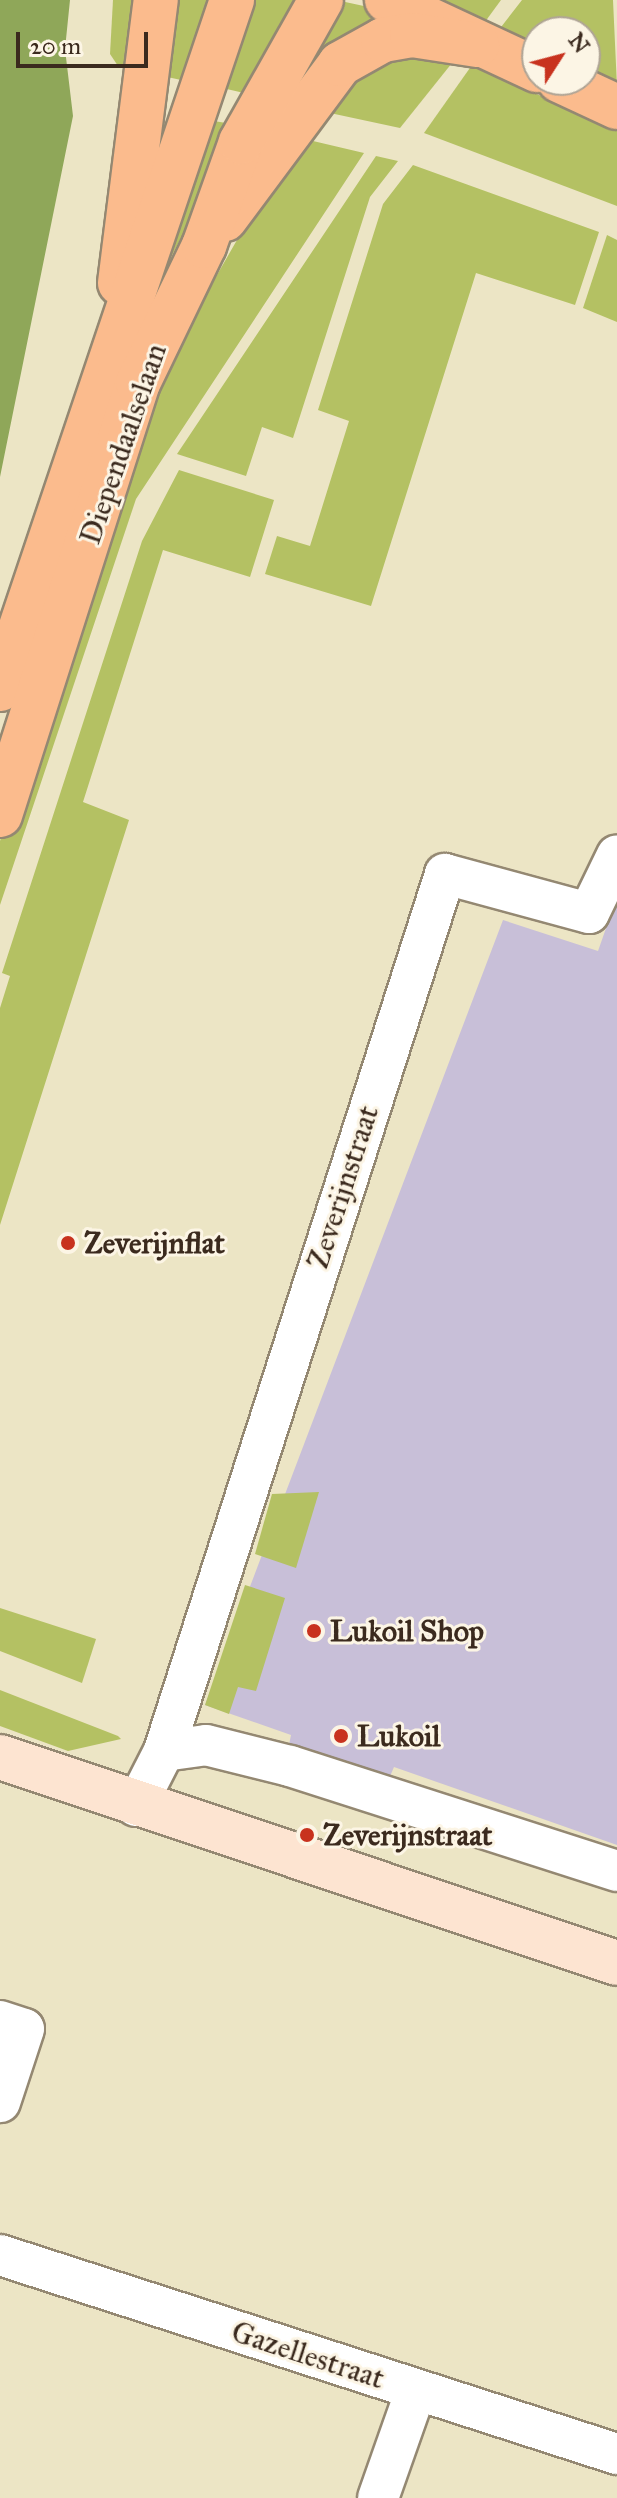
<!DOCTYPE html>
<style>
body{margin:0}
#map{position:relative;width:617px;height:2498px;overflow:hidden;background:#ece5c5;font-family:"IM FELL Great Primer",serif}
div>[style]{position:absolute}
.industrial>*{inset:0;background:#c8bfd8}
.green>*{inset:0;background:#b4c163}
.forest>*{inset:0;background:#8fa759}
.roads{filter:drop-shadow(2px 0 #948872) drop-shadow(-2px 0 #948872) drop-shadow(0 2px #948872) drop-shadow(0 -2px #948872)}
.street>*{height:40px;margin:-20px;padding:0 20px;transform-origin:20px;border-radius:20px;background:#fff}
.secondary>*{height:44px;margin:-22px;padding:0 22px;transform-origin:22px;border-radius:22px;background:#fde4d1}
.primary>*{height:44px;margin:-22px;padding:0 22px;transform-origin:22px;border-radius:22px;background:#fbbb8d}
.dots>*{width:22px;height:22px;translate:-50% -50%;box-sizing:border-box;border:4px solid #fcf5e5;border-radius:50%}
span{translate:-50% -50%;white-space:nowrap;text-align:center;line-height:1.15;-webkit-text-stroke:6px #fcf5e5;paint-order:stroke}
.street-label{font-size:30px;color:#3b2a1e}
.poi-label{font-size:30px;color:#3b2a1e;font-weight:700}
.left{translate:0 -50%;text-align:left}
.north{position:absolute;left:521px;top:16px;width:80px;height:80px;box-sizing:border-box;background:#fcf5e5;border:2px solid #afa495;border-radius:50%;rotate:54deg;font-size:22px;font-weight:700;line-height:32px;text-align:center;color:#3b2a1e}
.north::after{content:'';display:block;margin:auto;width:28px;height:36px;background:#c8321e;clip-path:polygon(50% 0,100% 100%,50% 72%,0 100%)}
.scale{position:absolute;left:16px;top:32px;width:132px;height:36px;box-sizing:border-box;border:4px solid #3b2a1e;border-top:0;padding-left:10px;font-size:24px;line-height:28px;white-space:nowrap;color:#3b2a1e;-webkit-text-stroke:6px #fcf5e5;paint-order:stroke}
</style>
<div id="map">
<div class="industrial">
<i style="clip-path:polygon(617px 897px,617px 1845px,394px 1767px,388px 1781px,288px 1750px,291px 1735px,205px 1705px,503px 920px,598px 951px)"></i>
</div>
<div class="green">
<i style="clip-path:polygon(113px 0,145px 0,138px 69px,118px 66px,110px 54px)"></i>
<i style="clip-path:polygon(165px 0,213px 0,195px 83px,158px 75px)"></i>
<i style="clip-path:polygon(247px 0,304px 0,257px 96px,218px 87px)"></i>
<i style="clip-path:polygon(336px 0,373px 8px,376px 16px,340px 37px,292px 102px,282px 99px)"></i>
<i style="clip-path:polygon(424px 0,501px 0,482px 26px)"></i>
<i style="clip-path:polygon(522px 0,613px 0,617px 87px,585px 71px,585px 32px,537px 32px,537px 49px,498px 31px)"></i>
<i style="clip-path:polygon(382px 56px,456px 58px,400px 128px,316px 110px)"></i>
<i style="clip-path:polygon(472px 65px,617px 130px,617px 206px,424px 133px)"></i>
<i style="clip-path:polygon(208px 120px,238px 125px,150px 299px)"></i>
<i style="clip-path:polygon(296px 137px,364px 153px,136px 499px,0 905px,0 841px,114px 492px,174px 350px)"></i>
<i style="clip-path:polygon(376px 156px,398px 161px,370px 197px,293px 438px,262px 427px,246px 476px,177px 454px)"></i>
<i style="clip-path:polygon(413px 165px,599px 232px,575px 305px,476px 273px,371px 606px,265px 574px,277px 536px,310px 546px,349px 421px,318px 410px,383px 204px)"></i>
<i style="clip-path:polygon(607px 235px,617px 240px,617px 322px,583px 308px)"></i>
<i style="clip-path:polygon(179px 470px,274px 500px,250px 577px,163px 550px,83px 802px,129px 820px,0 1225px,0 1008px,10px 976px,2px 973px,142px 541px)"></i>
<i style="clip-path:polygon(319px 1492px,296px 1568px,255px 1554px,272px 1494px)"></i>
<i style="clip-path:polygon(245px 1585px,285px 1598px,256px 1691px,238px 1687px,229px 1714px,205px 1705px)"></i>
<i style="clip-path:polygon(0 1608px,96px 1639px,82px 1683px,0 1651px)"></i>
<i style="clip-path:polygon(0 1690px,118px 1736px,121px 1739px,68px 1751px,0 1726px)"></i>
</div>
<div class="forest">
<i style="clip-path:polygon(0 0,70px 0,65px 49px,73px 116px,0 477px)"></i>
</div>
<div class="roads">
<div class="street">
<i style="left:164px;top:1751px;width:42px;rotate:-8.1deg"></i>
<i style="left:206px;top:1745px;width:87px;rotate:14deg"></i>
<i style="left:290px;top:1766px;width:343px;rotate:17.8deg"></i>
<i style="left:136px;top:1806px;width:62px;rotate:-63deg"></i>
<i style="left:164px;top:1751px;width:921px;rotate:-72.23deg"></i>
<i style="left:445px;top:874px;width:149px;rotate:15.2deg"></i>
<i style="left:589px;top:913px;width:64px;rotate:-64.2deg"></i>
<i style="left:0;top:2021px;width:25px;rotate:18deg"></i>
<i style="left:24px;top:2029px;width:77px;rotate:108.2deg"></i>
<i style="left:0;top:2255px;width:648px;rotate:17.88deg"></i>
<i style="left:378px;top:2498px;width:114px;rotate:-70.6deg"></i>
</div>
<div class="secondary">
<i style="left:0;top:1757px;width:650px;rotate:18.46deg"></i>
</div>
<div class="primary">
<i style="left:387px;top:0;width:166px;rotate:25deg"></i>
<i style="left:559px;top:80px;width:64px;rotate:25deg"></i>
<i style="left:225px;top:219px;width:193px;rotate:-53.4deg"></i>
<i style="left:340px;top:64px;width:49px;rotate:-29.2deg"></i>
<i style="left:383px;top:40px;width:29px;rotate:-10deg"></i>
<i style="left:412px;top:35px;width:66px;rotate:8.7deg"></i>
<i style="left:120px;top:283px;width:285px;rotate:-82.8deg"></i>
<i style="left:0;top:689px;width:727px;rotate:-71.39deg"></i>
<i style="left:0;top:815px;width:454px;rotate:-72.3deg"></i>
<i style="left:138px;top:383px;width:152px;rotate:-64.3deg"></i>
<i style="left:204px;top:246px;width:110px;rotate:-70.4deg"></i>
<i style="left:241px;top:142px;width:163px;rotate:-60.6deg"></i>
</div>
</div>
<div class="dots">
<i style="left:68px;top:1243px;background:#c8321e"></i>
<i style="left:314px;top:1631px;background:#c8321e"></i>
<i style="left:341px;top:1736px;background:#c8321e"></i>
<i style="left:307px;top:1835px;background:#c8321e"></i>
</div>
<div class="street-label">
<span style="left:123px;top:444px;rotate:-71deg">Diependaalselaan</span>
<span style="left:343px;top:1187px;rotate:-72deg">Zeverijnstraat</span>
<span style="left:308px;top:2355px;rotate:18deg">Gazellestraat</span>
</div>
<div class="poi-label">
<span class="left" style="left:84px;top:1243px">Zeverijnflat</span>
<span class="left" style="left:330px;top:1631px">Lukoil Shop</span>
<span class="left" style="left:357px;top:1736px">Lukoil</span>
<span class="left" style="left:323px;top:1835px">Zeverijnstraat</span>
</div>
<div class="north">N</div>
<div class="scale">20 m</div>
</div>
